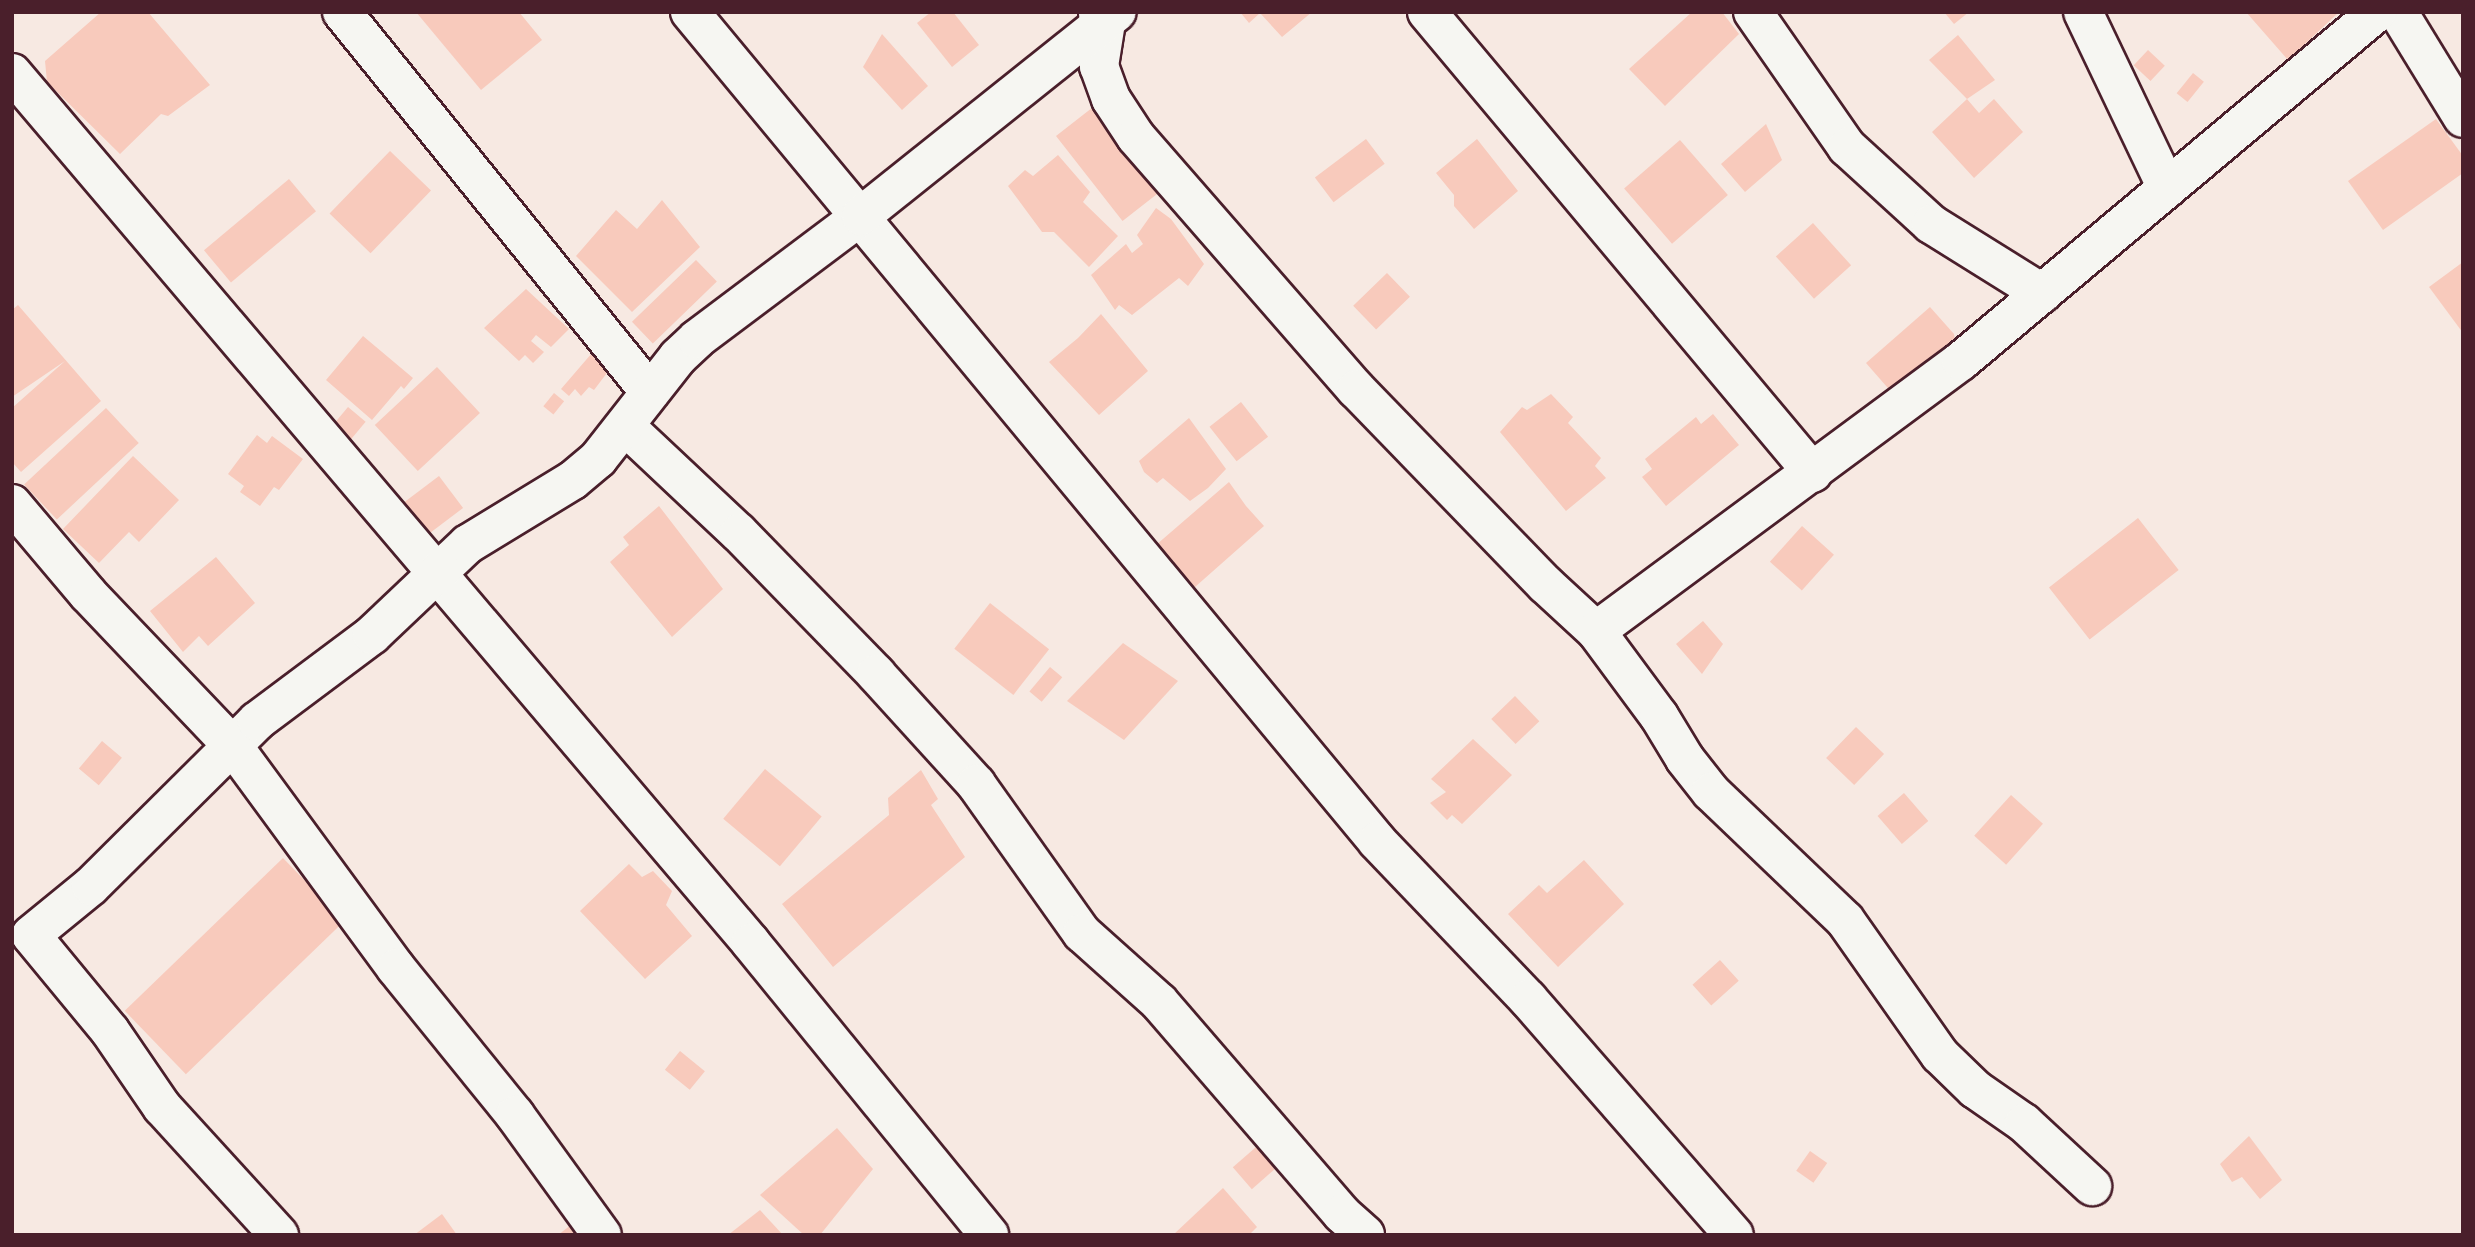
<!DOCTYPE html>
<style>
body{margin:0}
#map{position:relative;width:2475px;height:1247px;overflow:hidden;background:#f7e9e2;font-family:"Balsamiq Sans",sans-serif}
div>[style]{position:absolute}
.building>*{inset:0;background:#f8cabc;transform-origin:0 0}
.roads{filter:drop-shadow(2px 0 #4a1f2b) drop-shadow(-2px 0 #4a1f2b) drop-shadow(0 2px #4a1f2b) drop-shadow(0 -2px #4a1f2b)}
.street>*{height:38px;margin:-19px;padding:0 19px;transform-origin:19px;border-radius:19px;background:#f6f6f2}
span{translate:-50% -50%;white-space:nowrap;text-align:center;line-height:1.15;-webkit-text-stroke:5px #f6f6f2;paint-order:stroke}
.frame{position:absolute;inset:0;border:14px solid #4a1f2b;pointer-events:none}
</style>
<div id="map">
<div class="building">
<i style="clip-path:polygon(101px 12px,148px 12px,210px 85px,168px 116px,161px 114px,120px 154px,47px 82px,45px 61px)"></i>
<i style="clip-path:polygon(416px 12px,519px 12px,542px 40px,481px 90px)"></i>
<i style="clip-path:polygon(931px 12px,953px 12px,979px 45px,952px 67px,917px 23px)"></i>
<i style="clip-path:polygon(1240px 12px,1312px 12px,1282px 37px,1260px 13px,1249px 23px)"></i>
<i style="clip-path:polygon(1692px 12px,1722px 12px,1739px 34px,1665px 106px,1629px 69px)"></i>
<i style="clip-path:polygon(1944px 12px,1969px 12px,1954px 24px)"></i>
<i style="clip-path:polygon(2246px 12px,2339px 12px,2288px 60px)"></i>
<i style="clip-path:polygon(882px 34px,928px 86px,902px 110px,863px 67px)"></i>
<i style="clip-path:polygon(1958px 35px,1995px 80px,1967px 99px,1929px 60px)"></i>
<i style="left:2148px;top:50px;width:23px;height:21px;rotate:43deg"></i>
<i style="left:2193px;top:73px;width:14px;height:26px;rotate:39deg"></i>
<i style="clip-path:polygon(1967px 99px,1979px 113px,1994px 99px,2023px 132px,1974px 178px,1932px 132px)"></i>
<i style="left:1097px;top:104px;width:108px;height:52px;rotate:52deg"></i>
<i style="clip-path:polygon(2436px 119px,2463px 156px,2463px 173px,2383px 230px,2348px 181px)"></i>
<i style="clip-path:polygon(1766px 124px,1782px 160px,1745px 192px,1721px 164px)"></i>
<i style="left:1366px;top:139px;width:31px;height:64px;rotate:53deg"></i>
<i style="clip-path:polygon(1477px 139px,1518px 191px,1474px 229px,1454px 206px,1454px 195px,1436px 173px)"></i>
<i style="left:1680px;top:140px;width:73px;height:74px;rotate:49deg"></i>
<i style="left:390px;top:151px;width:57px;height:87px;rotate:44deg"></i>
<i style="clip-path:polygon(1058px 155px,1090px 192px,1083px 202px,1118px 236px,1089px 267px,1054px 232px,1042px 232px,1008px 186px,1025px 170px,1033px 176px)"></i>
<i style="left:289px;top:179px;width:42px;height:111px;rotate:50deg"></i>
<i style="clip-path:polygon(662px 200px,700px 247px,632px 312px,576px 256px,616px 210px,637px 229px)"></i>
<i style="clip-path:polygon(1156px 208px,1171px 219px,1204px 264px,1188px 286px,1179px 278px,1132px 315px,1119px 305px,1115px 310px,1091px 275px,1126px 244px,1132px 253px,1143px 244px,1137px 235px)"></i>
<i style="left:1813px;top:223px;width:57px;height:50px;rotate:48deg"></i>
<i style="left:696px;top:260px;width:30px;height:89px;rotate:46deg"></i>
<i style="clip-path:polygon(2463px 262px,2463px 333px,2429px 287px)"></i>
<i style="left:1387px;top:273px;width:33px;height:47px;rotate:46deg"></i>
<i style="clip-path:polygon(526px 289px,569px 329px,551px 347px,536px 335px,531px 341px,544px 352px,533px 363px,525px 355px,519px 361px,484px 328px)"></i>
<i style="clip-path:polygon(18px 305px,101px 401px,21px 472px,12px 462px,12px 408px,65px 361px,12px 397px,12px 310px)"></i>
<i style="clip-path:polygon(1930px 307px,1954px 334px,1957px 354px,1901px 403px,1866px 363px)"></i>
<i style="clip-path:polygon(1101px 314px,1148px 371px,1099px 415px,1049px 362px,1078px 338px)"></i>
<i style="clip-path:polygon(363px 336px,413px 378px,404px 389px,401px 386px,372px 420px,326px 380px)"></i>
<i style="clip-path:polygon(592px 353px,610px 369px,594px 390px,589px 387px,581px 396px,575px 389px,569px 396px,561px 389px)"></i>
<i style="left:437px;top:367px;width:63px;height:85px;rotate:47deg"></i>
<i style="left:554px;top:393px;width:13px;height:17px;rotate:39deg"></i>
<i style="clip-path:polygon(1551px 394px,1573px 417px,1568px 423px,1601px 458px,1595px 466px,1606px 478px,1566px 511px,1500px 432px,1522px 407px,1527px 410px)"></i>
<i style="left:1241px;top:402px;width:44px;height:40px;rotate:52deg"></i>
<i style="left:348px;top:407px;width:23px;height:25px;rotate:40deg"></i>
<i style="left:106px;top:408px;width:48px;height:112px;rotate:47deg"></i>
<i style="clip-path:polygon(1713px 414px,1739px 445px,1666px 506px,1642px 477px,1652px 469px,1645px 459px,1696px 417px,1701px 424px)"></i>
<i style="clip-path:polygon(1189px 418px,1226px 469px,1208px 488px,1190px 501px,1163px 478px,1157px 483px,1144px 472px,1139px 461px)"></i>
<i style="clip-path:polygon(257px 435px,267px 443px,272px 436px,303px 459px,279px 490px,274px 487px,260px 506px,240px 492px,244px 486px,228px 474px)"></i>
<i style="clip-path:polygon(133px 456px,179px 500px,139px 542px,129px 532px,99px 563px,63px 529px)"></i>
<i style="left:439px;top:476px;width:40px;height:44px;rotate:53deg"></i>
<i style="clip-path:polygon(1229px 482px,1246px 506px,1264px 526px,1195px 587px,1173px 571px,1156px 545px)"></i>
<i style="clip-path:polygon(659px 506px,723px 589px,672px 637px,610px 562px,629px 545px,623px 537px)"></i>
<i style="left:2138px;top:518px;width:66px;height:113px;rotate:52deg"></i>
<i style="left:1802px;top:526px;width:43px;height:48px;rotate:42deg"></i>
<i style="clip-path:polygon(216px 557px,255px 603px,208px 646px,199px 636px,183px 652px,150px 611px)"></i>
<i style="left:990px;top:603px;width:75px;height:58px;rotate:38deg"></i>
<i style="clip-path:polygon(1703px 621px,1723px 644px,1702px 674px,1676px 644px)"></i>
<i style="clip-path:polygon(1123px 643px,1178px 681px,1124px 740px,1067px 701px)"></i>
<i style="left:1050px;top:667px;width:16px;height:32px;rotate:40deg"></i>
<i style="left:1515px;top:696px;width:35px;height:33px;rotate:46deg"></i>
<i style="left:1856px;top:727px;width:39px;height:43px;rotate:44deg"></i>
<i style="clip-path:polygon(1473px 739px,1512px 775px,1462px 824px,1452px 815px,1447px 820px,1430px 803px,1446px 792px,1431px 779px)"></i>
<i style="left:102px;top:741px;width:26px;height:36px;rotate:40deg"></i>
<i style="left:765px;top:769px;width:74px;height:65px;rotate:40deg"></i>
<i style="clip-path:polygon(921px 770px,938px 799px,931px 805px,965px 857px,833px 967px,782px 904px,889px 815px,888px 798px)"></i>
<i style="left:1904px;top:793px;width:37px;height:35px;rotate:49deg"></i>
<i style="left:2011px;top:795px;width:43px;height:55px;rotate:42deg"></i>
<i style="left:283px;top:858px;width:88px;height:220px;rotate:46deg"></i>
<i style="clip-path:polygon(1584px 860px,1624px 904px,1558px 967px,1508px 914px,1539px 885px,1547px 893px)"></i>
<i style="clip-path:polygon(629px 864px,642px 877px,653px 871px,672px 891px,666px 905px,692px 936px,645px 979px,580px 911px)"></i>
<i style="left:1720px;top:960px;width:28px;height:37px;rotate:48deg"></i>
<i style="left:680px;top:1051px;width:32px;height:24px;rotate:39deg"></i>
<i style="clip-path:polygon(837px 1128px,873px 1169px,820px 1235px,804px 1235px,760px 1195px)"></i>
<i style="clip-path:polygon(2249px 1136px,2282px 1180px,2260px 1199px,2242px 1177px,2232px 1182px,2220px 1164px)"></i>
<i style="left:1263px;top:1141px;width:29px;height:40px;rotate:49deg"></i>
<i style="left:1810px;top:1151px;width:21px;height:24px;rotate:35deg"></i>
<i style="clip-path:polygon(1223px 1188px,1257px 1227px,1249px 1235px,1173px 1235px)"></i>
<i style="clip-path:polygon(760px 1210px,783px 1235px,728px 1235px)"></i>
<i style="clip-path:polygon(442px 1214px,457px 1235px,414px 1235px)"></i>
<i style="clip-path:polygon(576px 1221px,586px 1235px,558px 1235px)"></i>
</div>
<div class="roads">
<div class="street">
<i style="left:342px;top:12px;width:489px;rotate:51deg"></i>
<i style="left:690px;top:12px;width:1077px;rotate:50.35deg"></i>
<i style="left:1377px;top:841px;width:219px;rotate:46.3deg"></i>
<i style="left:1528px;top:999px;width:313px;rotate:48.9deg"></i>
<i style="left:1427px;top:12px;width:601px;rotate:50.06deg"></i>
<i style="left:1753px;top:12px;width:165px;rotate:55.2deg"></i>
<i style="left:1847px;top:147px;width:114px;rotate:42.5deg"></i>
<i style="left:1931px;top:224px;width:131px;rotate:31.9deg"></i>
<i style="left:2083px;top:12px;width:195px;rotate:64.5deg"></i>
<i style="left:2398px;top:12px;width:124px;rotate:58.5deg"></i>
<i style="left:1098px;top:14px;width:11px;rotate:45deg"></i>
<i style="left:1106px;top:22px;width:45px;rotate:99deg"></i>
<i style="left:1099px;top:66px;width:35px;rotate:70deg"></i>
<i style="left:1111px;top:99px;width:45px;rotate:56.7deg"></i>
<i style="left:1136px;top:137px;width:335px;rotate:48.9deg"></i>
<i style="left:1356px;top:389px;width:272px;rotate:45.9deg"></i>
<i style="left:1545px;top:584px;width:69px;rotate:42.7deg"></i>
<i style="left:1596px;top:631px;width:454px;rotate:-36.5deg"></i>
<i style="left:1961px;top:361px;width:543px;rotate:-39.99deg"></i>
<i style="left:12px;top:73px;width:1141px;rotate:49.65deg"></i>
<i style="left:751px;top:943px;width:377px;rotate:50.8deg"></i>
<i style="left:625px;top:426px;width:156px;rotate:43.2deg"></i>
<i style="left:739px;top:533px;width:197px;rotate:45.8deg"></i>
<i style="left:876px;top:674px;width:149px;rotate:47.7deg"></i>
<i style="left:976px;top:784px;width:183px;rotate:54.6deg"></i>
<i style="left:1082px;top:933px;width:103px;rotate:41.9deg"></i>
<i style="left:1159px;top:1002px;width:280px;rotate:49.2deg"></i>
<i style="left:1342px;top:1214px;width:31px;rotate:42deg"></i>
<i style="left:12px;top:504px;width:118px;rotate:49.8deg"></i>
<i style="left:88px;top:594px;width:210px;rotate:46.4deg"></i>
<i style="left:233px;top:746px;width:275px;rotate:53.7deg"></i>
<i style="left:396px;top:968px;width:189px;rotate:51deg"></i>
<i style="left:515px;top:1115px;width:148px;rotate:54.1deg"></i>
<i style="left:1596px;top:631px;width:106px;rotate:53.5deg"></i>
<i style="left:1659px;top:716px;width:50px;rotate:58.8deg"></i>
<i style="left:1685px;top:759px;width:42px;rotate:51.8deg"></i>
<i style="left:1711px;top:792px;width:185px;rotate:43.7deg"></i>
<i style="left:1845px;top:920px;width:165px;rotate:54.9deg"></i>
<i style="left:1940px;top:1055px;width:49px;rotate:44.2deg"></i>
<i style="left:1975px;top:1089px;width:60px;rotate:34.8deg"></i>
<i style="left:2024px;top:1123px;width:93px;rotate:42.8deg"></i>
<i style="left:279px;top:1235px;width:173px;rotate:-132.4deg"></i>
<i style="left:162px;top:1107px;width:92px;rotate:-124.4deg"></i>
<i style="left:110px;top:1031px;width:124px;rotate:-129.5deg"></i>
<i style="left:31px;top:935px;width:77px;rotate:-39.2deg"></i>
<i style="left:91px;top:886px;width:234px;rotate:-44.8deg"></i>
<i style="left:257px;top:721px;width:144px;rotate:-36.8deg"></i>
<i style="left:372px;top:635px;width:132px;rotate:-43.5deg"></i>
<i style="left:468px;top:544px;width:123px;rotate:-31.4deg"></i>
<i style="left:573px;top:480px;width:33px;rotate:-40deg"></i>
<i style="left:598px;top:459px;width:130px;rotate:-51.9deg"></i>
<i style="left:678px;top:357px;width:26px;rotate:-43deg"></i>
<i style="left:697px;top:339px;width:205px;rotate:-36.9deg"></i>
<i style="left:861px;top:216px;width:327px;rotate:-38.6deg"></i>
</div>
</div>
<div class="frame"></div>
</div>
